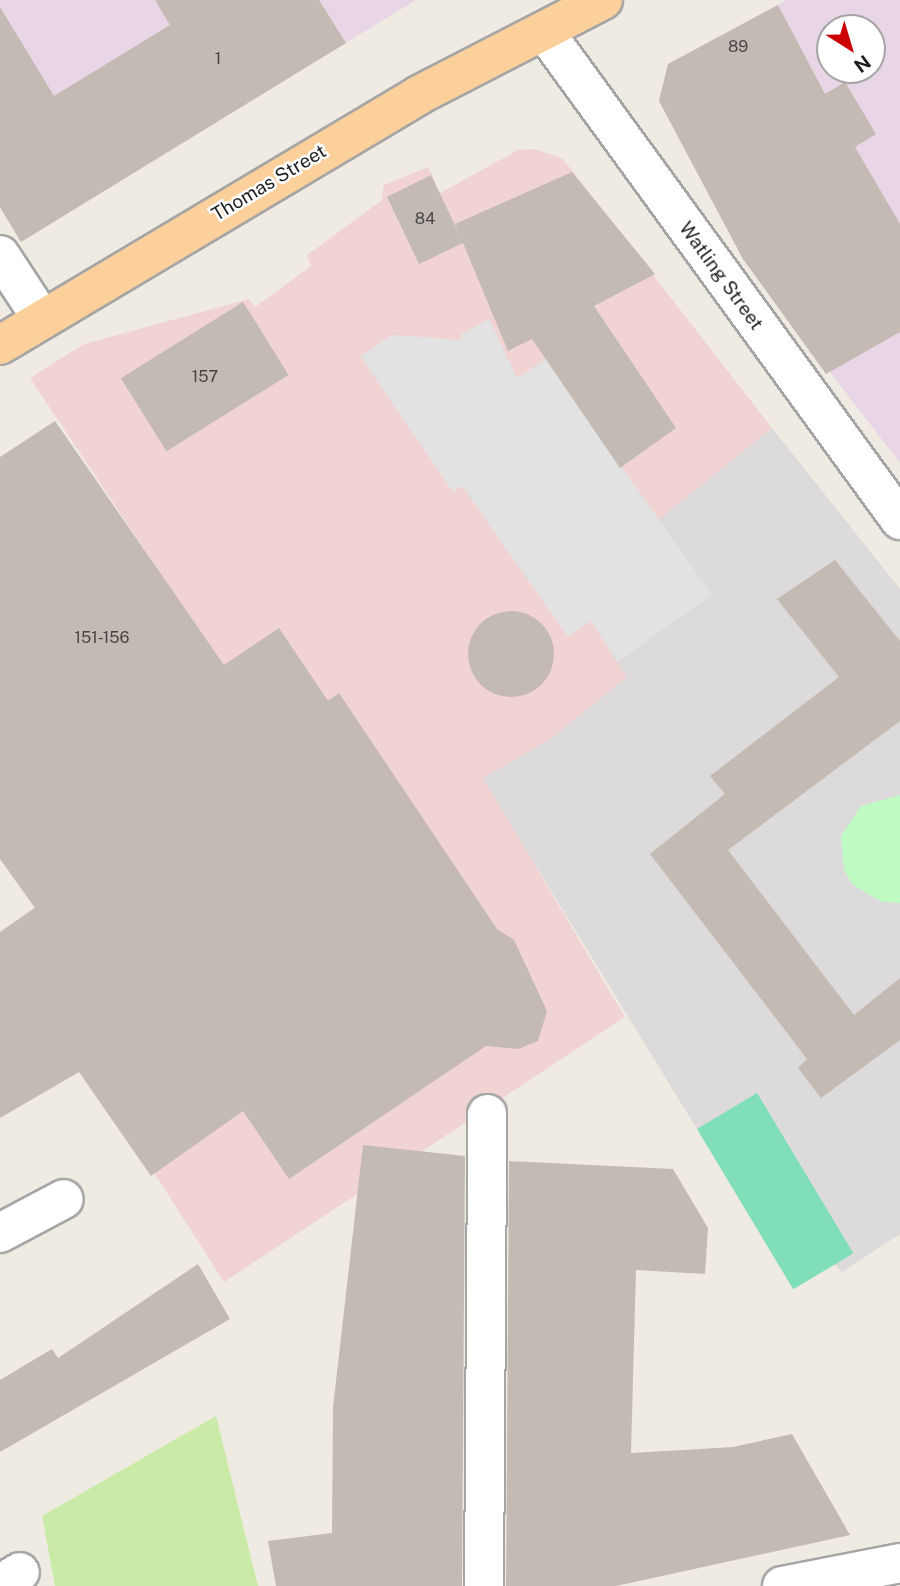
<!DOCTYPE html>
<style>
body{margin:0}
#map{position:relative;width:900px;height:1586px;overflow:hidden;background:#efebe3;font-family:"Public Sans",sans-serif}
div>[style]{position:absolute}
.residential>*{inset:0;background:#dcdada}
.commercial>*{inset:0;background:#f0d3d2}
.industrial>*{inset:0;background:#e8d5e5}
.grass>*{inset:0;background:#caeaa8}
.park>*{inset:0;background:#bffac3}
.pitch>*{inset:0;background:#80dfb8;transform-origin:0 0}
.parking>*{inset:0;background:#e2e2e2}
.building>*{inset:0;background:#c3bab3;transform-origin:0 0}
.round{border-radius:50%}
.roads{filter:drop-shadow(2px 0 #a5a5a5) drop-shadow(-2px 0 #a5a5a5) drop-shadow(0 2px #a5a5a5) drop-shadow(0 -2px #a5a5a5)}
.minor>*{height:38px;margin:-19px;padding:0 19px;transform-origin:19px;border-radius:19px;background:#fff}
.major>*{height:38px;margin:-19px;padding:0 19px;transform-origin:19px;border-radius:19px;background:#fcd09b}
span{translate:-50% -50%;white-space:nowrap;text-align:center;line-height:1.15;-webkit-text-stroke:5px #fff;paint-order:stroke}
.number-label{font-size:16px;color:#474543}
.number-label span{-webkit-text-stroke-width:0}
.street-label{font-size:19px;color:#1e1e1e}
.north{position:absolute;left:816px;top:14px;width:70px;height:70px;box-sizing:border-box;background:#fff;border:2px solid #a5a5a5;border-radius:50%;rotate:143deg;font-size:19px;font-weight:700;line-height:28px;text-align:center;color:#1e1e1e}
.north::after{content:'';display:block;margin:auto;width:24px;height:32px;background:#cb0005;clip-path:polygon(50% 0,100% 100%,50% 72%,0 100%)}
</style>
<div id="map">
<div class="residential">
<i style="clip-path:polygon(772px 428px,900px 589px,900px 1234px,842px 1272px,700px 1134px,482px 778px,550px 739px,627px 677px,617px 662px,711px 595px,657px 520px)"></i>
</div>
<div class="commercial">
<i style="clip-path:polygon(535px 149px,563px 159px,772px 428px,658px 520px,712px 595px,617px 662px,627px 677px,550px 739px,483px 778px,625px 1017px,224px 1282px,0 932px,271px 739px,30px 378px,84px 344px,249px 299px,255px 307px,311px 266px,307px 255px,381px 201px,384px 185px,428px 167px,440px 193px,518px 150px)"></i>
</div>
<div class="industrial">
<i style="clip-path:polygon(0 0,416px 0,21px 242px,0 207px)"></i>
<i style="clip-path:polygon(evenodd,787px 0,900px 0,900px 463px,743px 259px,659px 101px,668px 64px,787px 0,830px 28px,872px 28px,872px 70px,830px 70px,830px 28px)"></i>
</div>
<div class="grass">
<i style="clip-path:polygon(216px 1416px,258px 1586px,55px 1586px,42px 1516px)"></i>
</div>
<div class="park">
<i style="clip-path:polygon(900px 795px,900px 903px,882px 902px,853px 885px,844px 870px,841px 836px,861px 806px)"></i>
</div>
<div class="pitch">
<i style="left:757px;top:1093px;width:187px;height:70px;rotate:59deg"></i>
</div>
<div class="parking">
<i style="clip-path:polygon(489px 319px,517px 378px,546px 359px,712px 595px,617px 662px,591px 621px,568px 637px,462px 486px,453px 492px,360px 356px,392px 335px,462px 340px,460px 335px)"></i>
</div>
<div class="building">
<i style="clip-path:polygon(155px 0,319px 0,346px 43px,21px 242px,0 207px,0 7px,54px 96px,170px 25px)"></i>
<i style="clip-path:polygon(778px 5px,825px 94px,845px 82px,876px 134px,855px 147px,900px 224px,900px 332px,826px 374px,743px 259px,659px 101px,668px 64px)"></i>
<i style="clip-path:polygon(572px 172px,655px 274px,594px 306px,676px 428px,620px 468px,532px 339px,508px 351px,463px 243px,419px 264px,387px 197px,431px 175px,461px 238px,455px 224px)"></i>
<i style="left:243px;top:302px;width:86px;height:144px;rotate:58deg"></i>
<i style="clip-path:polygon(55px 421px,224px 665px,279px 628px,328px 701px,339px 693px,497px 929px,514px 940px,547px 1011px,538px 1041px,518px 1049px,486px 1046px,289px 1179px,243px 1111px,151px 1176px,79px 1072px,0 1118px,0 932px,35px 908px,0 859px,0 457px)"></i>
<i style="clip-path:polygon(835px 560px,900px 641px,900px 721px,728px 850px,854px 1015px,900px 978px,900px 1040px,821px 1098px,798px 1068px,807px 1059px,650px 854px,725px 794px,710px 776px,839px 677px,777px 599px)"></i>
<i class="round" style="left:468px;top:611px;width:86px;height:86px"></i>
<i style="clip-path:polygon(363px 1145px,465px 1156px,462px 1586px,276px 1586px,268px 1541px,332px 1533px,333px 1407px)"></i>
<i style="clip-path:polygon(509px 1161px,673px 1169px,708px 1228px,705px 1274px,636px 1270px,631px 1453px,733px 1447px,792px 1434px,850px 1535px,616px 1586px,506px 1586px)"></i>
<i style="clip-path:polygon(198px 1264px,230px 1319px,0 1452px,0 1380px,52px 1349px,58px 1358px)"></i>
</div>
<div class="roads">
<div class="minor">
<i style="left:544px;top:31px;width:605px;rotate:53.94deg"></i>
<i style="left:0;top:255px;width:77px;rotate:56.7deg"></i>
<i style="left:0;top:1233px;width:72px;rotate:-28deg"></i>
<i style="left:0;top:1584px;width:23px;rotate:-31deg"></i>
<i style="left:484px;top:1586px;width:472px;rotate:-89.6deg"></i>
<i style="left:782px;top:1586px;width:120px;rotate:-11deg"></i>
</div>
<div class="major">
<i style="left:0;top:345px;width:488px;rotate:-30.8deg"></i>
<i style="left:419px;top:95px;width:207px;rotate:-27.3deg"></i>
</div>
</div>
<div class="number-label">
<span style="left:738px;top:47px">89</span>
<span style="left:218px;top:59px">1</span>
<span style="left:425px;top:219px">84</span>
<span style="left:205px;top:377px">157</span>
<span style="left:102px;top:638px">151-156</span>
</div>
<div class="street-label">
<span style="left:269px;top:183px;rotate:-31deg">Thomas Street</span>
<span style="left:721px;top:276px;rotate:54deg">Watling Street</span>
</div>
<div class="north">N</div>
</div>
